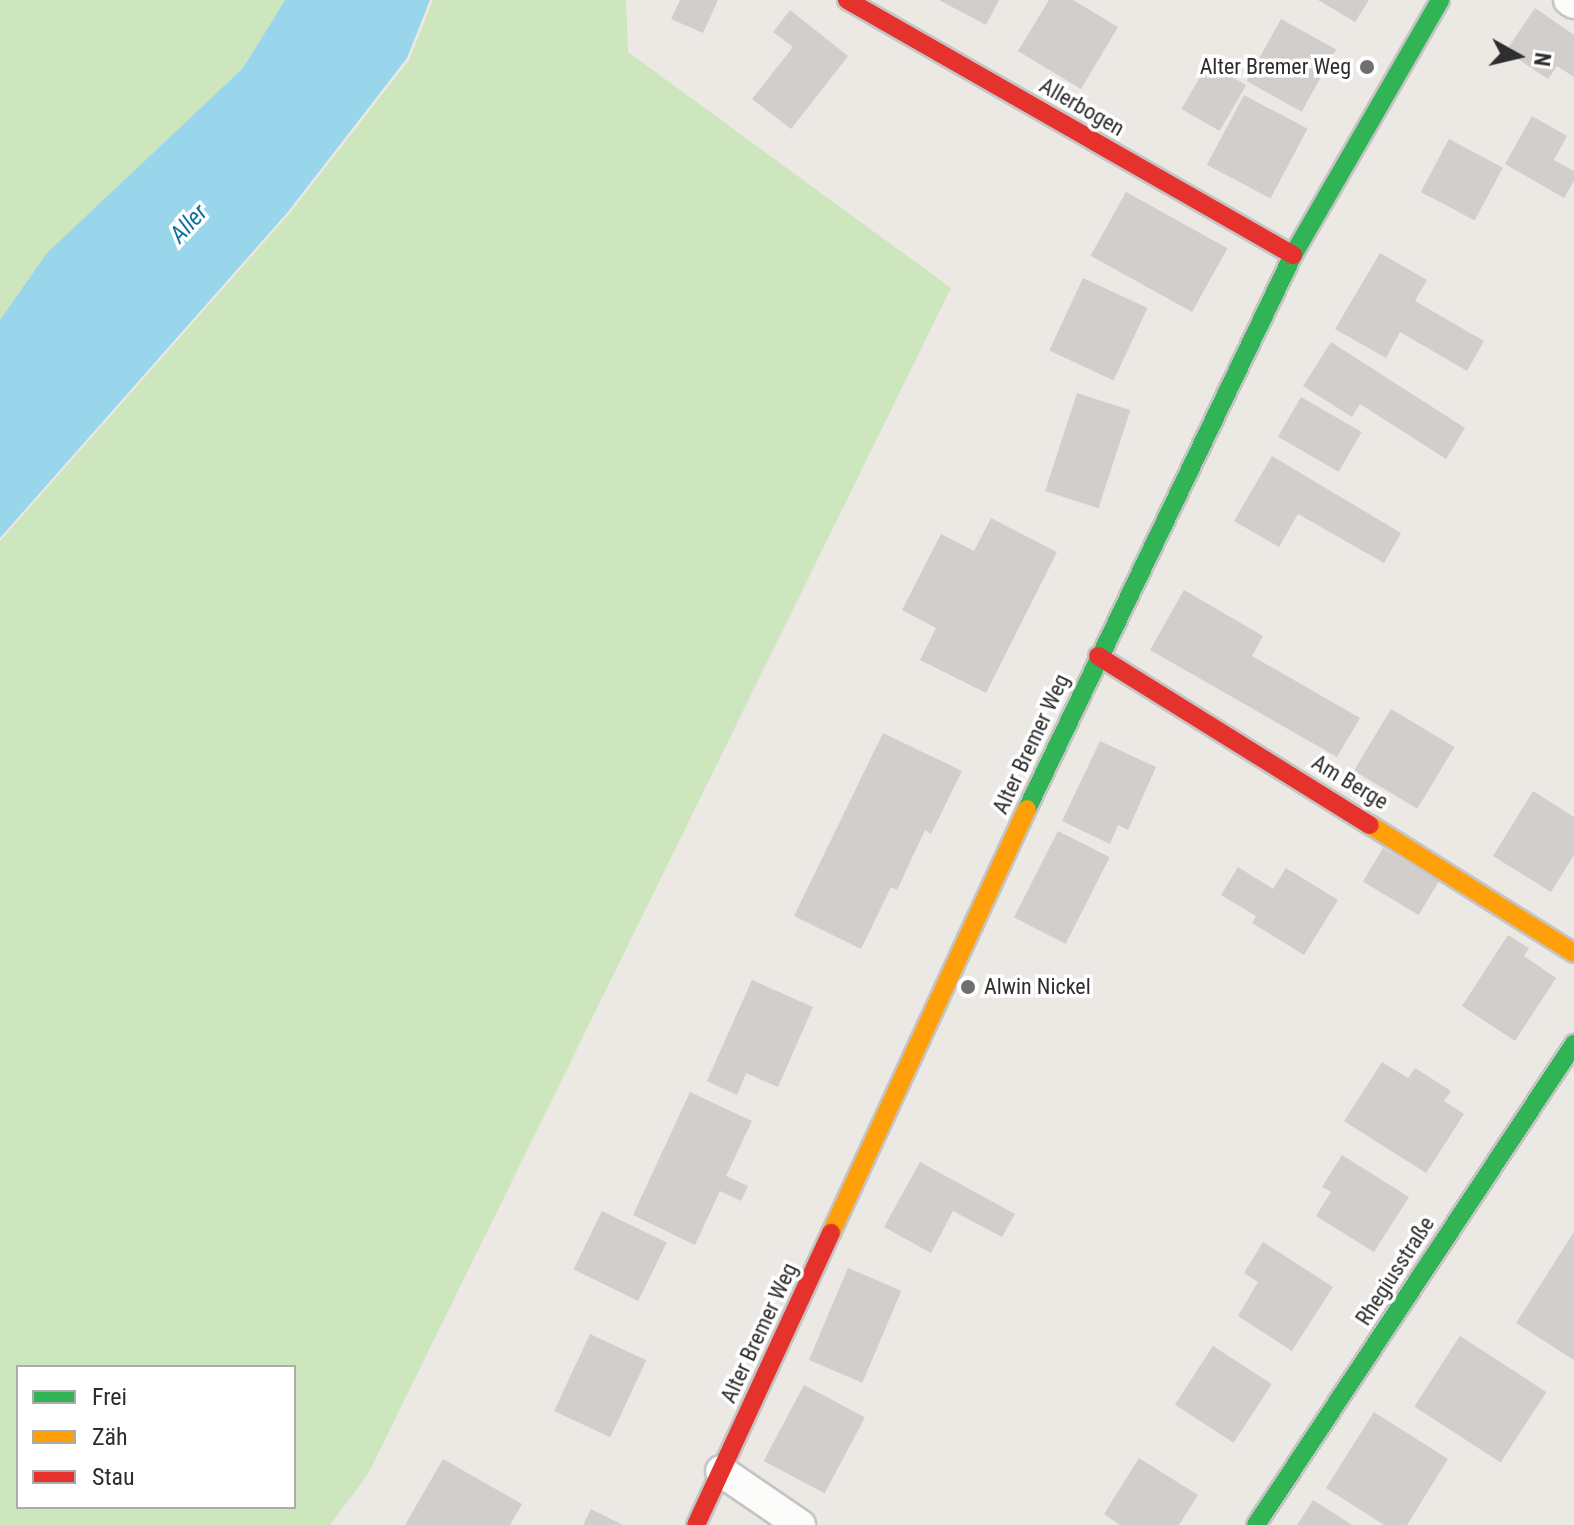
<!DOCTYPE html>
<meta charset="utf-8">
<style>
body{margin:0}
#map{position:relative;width:1574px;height:1525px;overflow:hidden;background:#ece8e4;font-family:"Roboto Condensed",sans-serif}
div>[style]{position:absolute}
.green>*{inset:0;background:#cee6be}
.water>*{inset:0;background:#99d6ec}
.building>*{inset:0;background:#d1cecb;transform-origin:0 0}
.roads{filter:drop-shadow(2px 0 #c5c4c5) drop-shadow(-2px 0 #c5c4c5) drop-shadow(0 2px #c5c4c5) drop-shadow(0 -2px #c5c4c5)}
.street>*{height:30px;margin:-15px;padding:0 15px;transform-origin:15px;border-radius:15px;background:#fcfcfb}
.fast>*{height:18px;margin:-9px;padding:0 9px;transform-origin:9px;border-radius:9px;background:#30b455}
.slow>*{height:18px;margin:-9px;padding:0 9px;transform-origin:9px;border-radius:9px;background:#ff9f0a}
.jam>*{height:18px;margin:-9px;padding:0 9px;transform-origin:9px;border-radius:9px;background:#e5322d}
.dots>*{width:22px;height:22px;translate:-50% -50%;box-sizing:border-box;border:4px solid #fff;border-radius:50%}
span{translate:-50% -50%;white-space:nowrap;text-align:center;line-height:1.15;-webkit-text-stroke:7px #fff;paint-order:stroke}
.poi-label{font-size:22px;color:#2e2e2e}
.right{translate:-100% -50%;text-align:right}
.left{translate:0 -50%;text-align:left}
.street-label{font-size:22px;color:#2e2e2e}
.water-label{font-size:24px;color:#0d6fa3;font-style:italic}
.legend{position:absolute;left:16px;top:1365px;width:280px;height:144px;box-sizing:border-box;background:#fff;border:2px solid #ababab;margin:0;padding:10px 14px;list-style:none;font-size:24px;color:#2e2e2e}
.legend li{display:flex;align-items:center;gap:16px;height:40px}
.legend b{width:40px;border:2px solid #ababab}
.north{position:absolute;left:1478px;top:16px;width:80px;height:80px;-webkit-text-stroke:6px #fff;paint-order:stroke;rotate:98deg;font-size:22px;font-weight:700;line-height:32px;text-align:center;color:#2e2e2e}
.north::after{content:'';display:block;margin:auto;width:28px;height:36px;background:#2e2e2e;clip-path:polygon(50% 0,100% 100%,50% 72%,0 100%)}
</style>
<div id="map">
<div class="green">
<i style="clip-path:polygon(0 0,285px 0,243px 68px,48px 253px,0 320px)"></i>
<i style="clip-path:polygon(evenodd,433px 0,626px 0,628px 52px,951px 288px,368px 1474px,330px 1525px,0 1525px,0 541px,289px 214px,409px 60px,433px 0,18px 1367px,294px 1367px,294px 1507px,18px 1507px,18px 1367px)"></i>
</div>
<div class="water">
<i style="clip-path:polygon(285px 0,430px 0,407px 58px,287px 213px,0 538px,0 320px,47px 253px,243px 68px)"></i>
</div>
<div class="building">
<i style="clip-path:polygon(680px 0,718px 0,703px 33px,671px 19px)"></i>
<i style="clip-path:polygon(939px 0,999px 0,986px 25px)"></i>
<i style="clip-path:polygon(1049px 0,1073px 0,1118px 27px,1081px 89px,1018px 51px)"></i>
<i style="clip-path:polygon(1318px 0,1369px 0,1355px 22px)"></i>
<i style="clip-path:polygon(1535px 8px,1574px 35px,1574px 77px,1557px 66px,1548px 79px,1506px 51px)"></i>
<i style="clip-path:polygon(790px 10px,848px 56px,791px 129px,752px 99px,793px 47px,773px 32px)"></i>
<i style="left:1281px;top:19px;width:63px;height:71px;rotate:29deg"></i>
<i style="left:1208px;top:63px;width:44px;height:53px;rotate:30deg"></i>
<i style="left:1244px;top:95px;width:72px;height:79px;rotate:28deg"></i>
<i style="clip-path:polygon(1532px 116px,1567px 136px,1554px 160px,1574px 171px,1574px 181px,1564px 198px,1505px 164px)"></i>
<i style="left:1449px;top:139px;width:61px;height:60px;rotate:28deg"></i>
<i style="left:1126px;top:192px;width:116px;height:73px;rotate:29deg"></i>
<i style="clip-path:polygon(1380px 253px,1427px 280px,1415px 301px,1484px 341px,1467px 371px,1400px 332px,1386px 358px,1335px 329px)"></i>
<i style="left:1083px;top:278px;width:71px;height:80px;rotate:25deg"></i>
<i style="clip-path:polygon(1331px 342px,1465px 428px,1446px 459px,1360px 404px,1352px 417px,1303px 386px)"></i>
<i style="left:1077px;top:393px;width:56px;height:103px;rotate:18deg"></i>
<i style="left:1301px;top:397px;width:70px;height:46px;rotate:30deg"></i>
<i style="clip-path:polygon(1272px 456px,1401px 533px,1384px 563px,1298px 514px,1279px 547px,1234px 521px)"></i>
<i style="clip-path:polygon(991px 518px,1057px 552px,986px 693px,920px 660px,936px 628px,902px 610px,941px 534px,974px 551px)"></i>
<i style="clip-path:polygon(1184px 590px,1263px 636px,1252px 656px,1360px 718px,1337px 757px,1150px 650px)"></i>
<i style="left:1391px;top:709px;width:74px;height:72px;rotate:31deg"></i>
<i style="clip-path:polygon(883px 733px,962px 771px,931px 834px,925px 830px,897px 890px,891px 887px,861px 949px,794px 916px)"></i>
<i style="clip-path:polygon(1100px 741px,1156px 767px,1128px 830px,1118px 825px,1110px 844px,1062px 821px)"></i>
<i style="clip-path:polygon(1533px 791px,1574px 817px,1574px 855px,1551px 892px,1493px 856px)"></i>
<i style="left:1058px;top:831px;width:58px;height:97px;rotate:27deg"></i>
<i style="left:1383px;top:848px;width:65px;height:39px;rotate:31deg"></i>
<i style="clip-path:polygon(1238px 867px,1273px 889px,1286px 868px,1338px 900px,1304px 955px,1252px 923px,1256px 916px,1221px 895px)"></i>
<i style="clip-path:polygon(1508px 935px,1529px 948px,1524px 956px,1556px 978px,1515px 1041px,1462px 1006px)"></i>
<i style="clip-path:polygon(752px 980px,813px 1007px,778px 1087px,746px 1073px,737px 1095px,707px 1081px)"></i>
<i style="clip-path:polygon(1382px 1062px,1408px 1078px,1415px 1068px,1451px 1091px,1444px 1101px,1464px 1114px,1426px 1173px,1344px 1121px)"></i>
<i style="clip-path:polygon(690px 1092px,752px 1121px,726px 1176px,748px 1186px,741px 1201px,720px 1191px,695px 1245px,633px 1215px)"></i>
<i style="clip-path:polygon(1342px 1155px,1409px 1197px,1374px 1252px,1316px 1216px,1331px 1192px,1322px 1187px)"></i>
<i style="clip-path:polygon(920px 1162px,1015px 1214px,1002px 1237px,953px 1211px,931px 1253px,884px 1227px)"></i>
<i style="left:602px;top:1211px;width:72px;height:65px;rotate:26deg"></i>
<i style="clip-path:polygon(1574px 1232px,1574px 1360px,1516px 1323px)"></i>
<i style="clip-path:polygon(1263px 1242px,1333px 1287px,1292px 1351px,1238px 1316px,1258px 1282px,1244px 1273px)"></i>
<i style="left:848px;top:1268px;width:58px;height:100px;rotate:23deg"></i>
<i style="left:590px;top:1334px;width:62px;height:85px;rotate:25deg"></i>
<i style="left:1460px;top:1336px;width:103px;height:84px;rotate:33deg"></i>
<i style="left:1213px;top:1346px;width:70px;height:70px;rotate:33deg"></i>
<i style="left:804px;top:1385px;width:69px;height:86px;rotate:28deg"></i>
<i style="clip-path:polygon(1374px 1412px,1448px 1459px,1407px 1525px,1384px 1525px,1326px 1488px)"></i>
<i style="clip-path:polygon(1139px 1458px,1198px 1495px,1179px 1525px,1120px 1525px,1104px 1514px)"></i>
<i style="clip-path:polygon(443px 1459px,522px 1504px,510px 1525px,405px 1525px)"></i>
<i style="clip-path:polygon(1313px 1500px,1352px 1525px,1297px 1525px)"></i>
<i style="clip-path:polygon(591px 1509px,623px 1525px,583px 1525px)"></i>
</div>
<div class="roads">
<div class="street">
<i style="left:1569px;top:0;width:6px;rotate:31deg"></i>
<i style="left:721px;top:1471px;width:96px;rotate:34.4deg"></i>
</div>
<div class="fast">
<i style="left:1027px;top:809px;width:615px;rotate:-64.35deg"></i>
<i style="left:1293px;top:255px;width:294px;rotate:-60deg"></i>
<i style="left:1256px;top:1525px;width:577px;rotate:-56.53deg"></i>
</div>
<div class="slow">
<i style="left:1370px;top:825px;width:241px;rotate:32.1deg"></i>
<i style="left:831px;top:1233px;width:467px;rotate:-65.2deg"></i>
</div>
<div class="jam">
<i style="left:847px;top:0;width:514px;rotate:29.76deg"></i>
<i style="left:1098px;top:656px;width:320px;rotate:31.9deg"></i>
<i style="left:696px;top:1525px;width:322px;rotate:-65.2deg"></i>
</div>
</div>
<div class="dots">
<i style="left:1367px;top:67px;background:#706f6e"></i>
<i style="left:968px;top:987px;background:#706f6e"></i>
</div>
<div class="poi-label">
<span class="right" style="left:1351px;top:67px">Alter Bremer Weg</span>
<span class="left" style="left:984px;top:987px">Alwin Nickel</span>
</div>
<div class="street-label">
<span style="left:1082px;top:107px;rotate:30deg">Allerbogen</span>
<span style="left:1031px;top:744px;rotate:-65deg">Alter Bremer Weg</span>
<span style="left:1350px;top:782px;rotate:31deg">Am Berge</span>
<span style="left:1395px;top:1271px;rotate:-57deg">Rhegiusstraße</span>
<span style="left:759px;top:1333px;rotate:-65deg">Alter Bremer Weg</span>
</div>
<div class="water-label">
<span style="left:189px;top:224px;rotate:-47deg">Aller</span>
</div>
<ul class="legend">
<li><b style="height:10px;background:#30b455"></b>Frei</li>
<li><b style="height:10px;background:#ff9f0a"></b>Zäh</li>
<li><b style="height:10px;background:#e5322d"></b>Stau</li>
</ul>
<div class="north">N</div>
</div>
